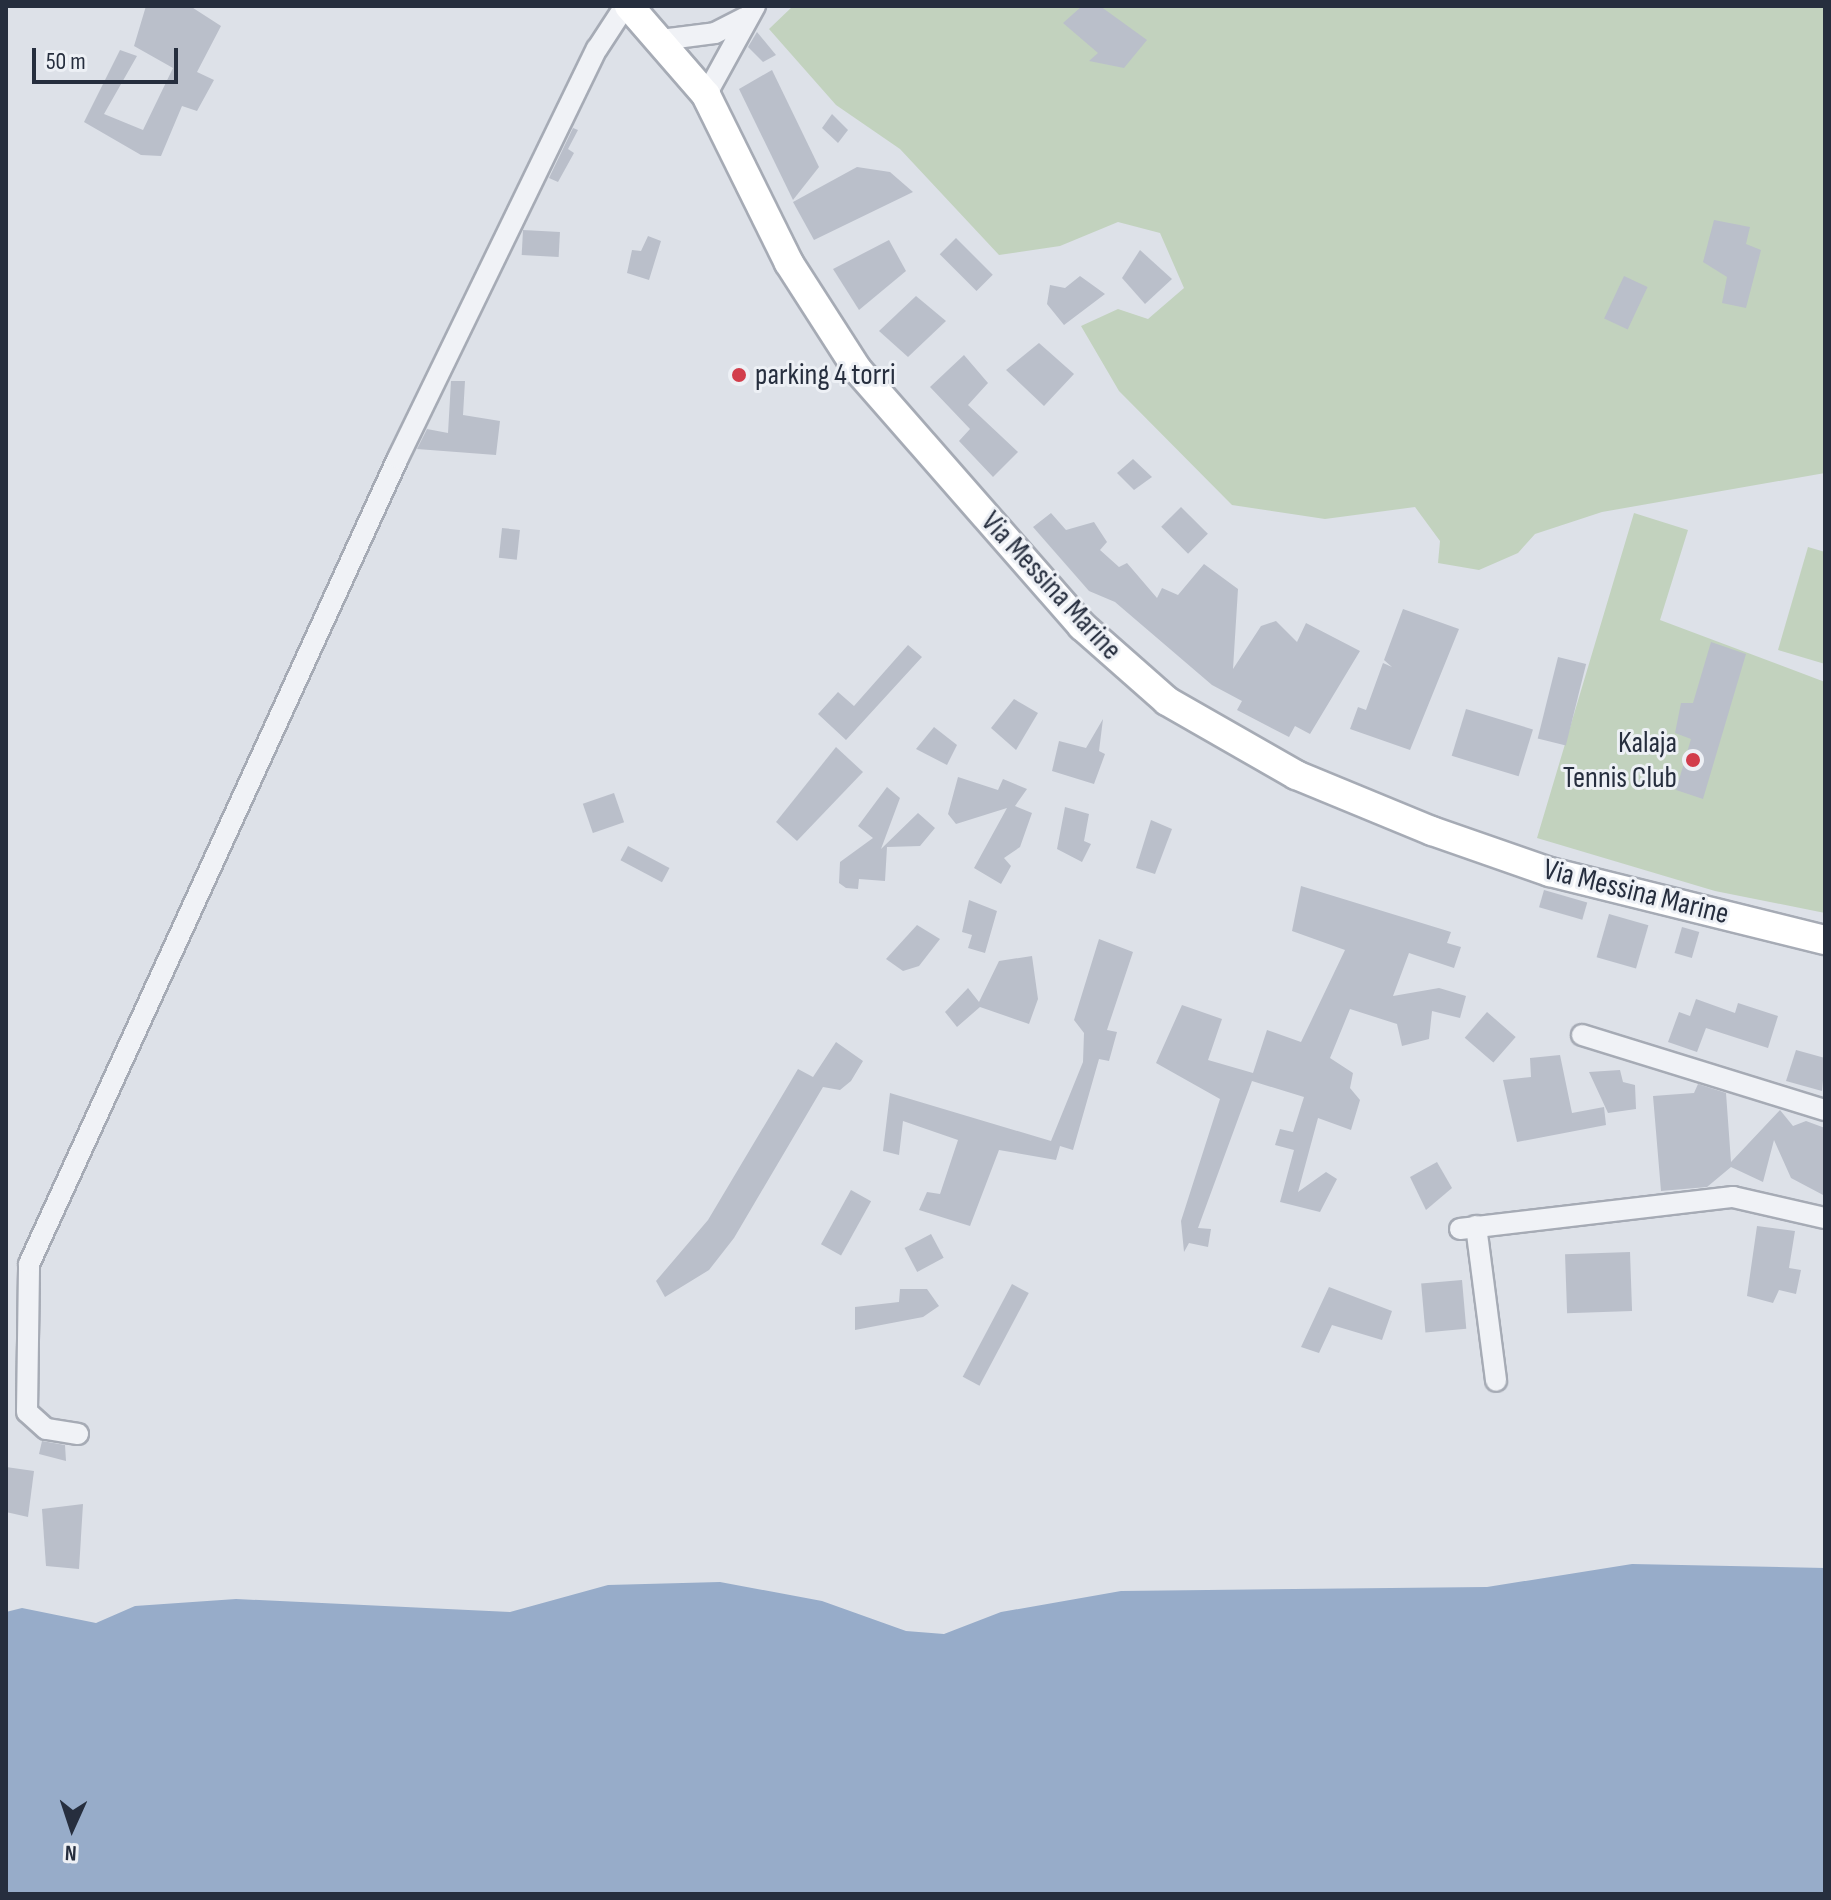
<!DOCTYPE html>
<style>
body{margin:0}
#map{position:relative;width:1831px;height:1900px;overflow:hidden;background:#dde1e8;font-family:"Sofia Sans Condensed",sans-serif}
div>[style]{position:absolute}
.green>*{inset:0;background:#c2d2be}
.water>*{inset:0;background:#97acc9}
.building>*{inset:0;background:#babfca;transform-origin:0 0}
.roads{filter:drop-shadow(2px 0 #a6abb5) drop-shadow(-2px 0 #a6abb5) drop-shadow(0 2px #a6abb5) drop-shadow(0 -2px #a6abb5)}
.street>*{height:20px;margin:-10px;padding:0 10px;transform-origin:10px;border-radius:10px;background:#f0f2f6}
.secondary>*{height:28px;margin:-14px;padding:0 14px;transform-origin:14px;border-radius:14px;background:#fff}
.dots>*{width:22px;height:22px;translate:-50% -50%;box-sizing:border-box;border:4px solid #edf0f5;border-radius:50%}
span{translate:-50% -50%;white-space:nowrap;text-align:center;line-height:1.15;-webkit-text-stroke:6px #edf0f5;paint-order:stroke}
.poi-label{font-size:30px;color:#262e3e}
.left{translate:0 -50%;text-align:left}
.right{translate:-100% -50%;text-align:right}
.street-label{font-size:30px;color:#262e3e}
.frame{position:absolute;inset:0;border:8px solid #262e3e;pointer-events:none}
.north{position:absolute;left:32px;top:1788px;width:80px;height:80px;-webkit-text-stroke:6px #edf0f5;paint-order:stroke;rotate:183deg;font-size:22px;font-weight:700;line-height:32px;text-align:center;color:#262e3e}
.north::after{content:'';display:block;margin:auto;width:28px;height:36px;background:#262e3e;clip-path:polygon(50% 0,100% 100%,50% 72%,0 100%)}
.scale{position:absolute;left:32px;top:48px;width:146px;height:36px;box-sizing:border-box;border:4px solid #262e3e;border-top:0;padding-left:10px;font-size:24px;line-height:28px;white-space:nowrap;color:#262e3e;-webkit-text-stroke:6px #edf0f5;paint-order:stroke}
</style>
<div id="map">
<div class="green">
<i style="clip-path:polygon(793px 6px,1825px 6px,1825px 473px,1602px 512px,1535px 534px,1518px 553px,1479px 570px,1438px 563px,1440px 541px,1415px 507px,1325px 519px,1232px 505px,1119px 391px,1081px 326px,1118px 309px,1148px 319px,1184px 288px,1160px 233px,1118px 222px,1060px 246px,999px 255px,900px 149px,836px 105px,769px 29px)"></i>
<i style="clip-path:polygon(1634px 513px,1688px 530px,1660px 620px,1825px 682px,1825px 913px,1715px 891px,1537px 838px)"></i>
<i style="clip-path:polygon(1808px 547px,1825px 552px,1825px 664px,1778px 650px)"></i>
</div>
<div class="water">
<i style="clip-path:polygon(1632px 1564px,1825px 1568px,1825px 1894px,6px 1894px,6px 1612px,22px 1608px,96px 1623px,135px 1606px,236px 1599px,510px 1612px,608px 1585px,720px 1582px,822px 1601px,906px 1631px,944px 1634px,1001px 1612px,1121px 1591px,1487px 1587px)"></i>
</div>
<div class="building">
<i style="clip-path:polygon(146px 6px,190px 6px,221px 26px,197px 72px,214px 80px,197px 111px,182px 106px,161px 156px,141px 155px,84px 122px,120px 50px,137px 56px,104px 114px,143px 130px,173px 68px,134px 46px)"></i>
<i style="clip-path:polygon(1082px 6px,1100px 6px,1147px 40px,1124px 68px,1089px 61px,1098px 53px,1063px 23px)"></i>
<i style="clip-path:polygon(757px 32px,776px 55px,763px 62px,748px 47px)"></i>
<i style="clip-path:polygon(772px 70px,819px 167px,793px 200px,739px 89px)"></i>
<i style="clip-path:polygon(832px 114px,848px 130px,838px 143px,822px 128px)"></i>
<i style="clip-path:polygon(573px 128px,578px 130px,568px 149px,574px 153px,558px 182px,549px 178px)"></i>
<i style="clip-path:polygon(857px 167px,890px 172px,913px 192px,814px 240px,793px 202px)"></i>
<i style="clip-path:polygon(1714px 220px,1750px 227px,1746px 244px,1761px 250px,1746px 308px,1722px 303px,1727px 277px,1703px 262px)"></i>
<i style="left:523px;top:230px;width:37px;height:25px;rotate:3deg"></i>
<i style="clip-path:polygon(648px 236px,661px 241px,649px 280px,627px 273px,632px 250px,641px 251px)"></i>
<i style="left:956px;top:238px;width:52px;height:23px;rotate:45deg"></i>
<i style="clip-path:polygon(889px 240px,906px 271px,859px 310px,833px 269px)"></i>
<i style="clip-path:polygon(1140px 250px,1172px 279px,1145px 304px,1122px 278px)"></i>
<i style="clip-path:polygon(1080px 276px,1105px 294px,1064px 325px,1047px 304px,1050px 285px,1065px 288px)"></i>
<i style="left:1624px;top:276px;width:26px;height:47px;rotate:25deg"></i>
<i style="clip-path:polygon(916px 296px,946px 321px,908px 357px,879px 331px)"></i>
<i style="clip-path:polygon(1039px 343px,1074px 374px,1044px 406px,1006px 370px)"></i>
<i style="clip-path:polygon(964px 355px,988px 383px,968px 405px,1018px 452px,993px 477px,959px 441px,970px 429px,930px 387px)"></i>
<i style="clip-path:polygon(451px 381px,465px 381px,463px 415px,500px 421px,496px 455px,417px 449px,427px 429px,448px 433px)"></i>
<i style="clip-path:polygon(1133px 459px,1152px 477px,1134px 490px,1117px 473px)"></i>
<i style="left:1181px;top:507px;width:38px;height:28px;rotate:45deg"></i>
<i style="clip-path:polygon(1051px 513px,1066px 530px,1094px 522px,1107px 542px,1100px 550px,1119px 567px,1127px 563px,1157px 598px,1162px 588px,1178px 595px,1204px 564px,1238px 589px,1233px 669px,1261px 626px,1276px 621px,1297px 642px,1306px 623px,1360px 651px,1310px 734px,1295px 726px,1289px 737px,1237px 710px,1242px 701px,1212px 685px,1115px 602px,1089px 591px,1033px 527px)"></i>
<i style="left:502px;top:528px;width:18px;height:30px;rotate:6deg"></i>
<i style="clip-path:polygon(1403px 609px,1459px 629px,1410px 750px,1350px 729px,1358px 707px,1366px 710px,1383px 663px,1392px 667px,1384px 660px)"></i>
<i style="clip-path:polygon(1711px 642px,1746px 654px,1703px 799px,1676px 790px,1691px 739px,1675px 733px,1681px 703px,1693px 703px)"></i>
<i style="clip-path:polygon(908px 645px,922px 657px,846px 740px,818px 714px,838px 692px,854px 706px)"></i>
<i style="left:1558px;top:657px;width:29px;height:84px;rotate:14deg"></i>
<i style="clip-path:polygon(1014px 699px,1038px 713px,1016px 750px,991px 728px)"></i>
<i style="left:1466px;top:709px;width:70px;height:49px;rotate:17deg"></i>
<i style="clip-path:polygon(1103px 719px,1099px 751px,1105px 754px,1094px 784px,1052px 771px,1059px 741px,1086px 748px)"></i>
<i style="clip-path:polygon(934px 727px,957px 745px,947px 765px,916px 749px)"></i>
<i style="clip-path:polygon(836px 747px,863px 772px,797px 841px,776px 822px)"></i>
<i style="clip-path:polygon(958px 777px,998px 790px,1003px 779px,1027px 789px,1015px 806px,1032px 813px,1020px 847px,1004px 858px,1011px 866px,1001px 884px,974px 868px,1007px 808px,956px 824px,948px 814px)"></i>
<i style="clip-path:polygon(887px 787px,900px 798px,881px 849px,918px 813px,935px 828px,920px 846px,887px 847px,885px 881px,859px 879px,858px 889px,846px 888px,839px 883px,840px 862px,873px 838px,858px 826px)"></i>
<i style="left:614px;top:793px;width:31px;height:33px;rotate:71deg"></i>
<i style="clip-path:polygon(1065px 807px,1089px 814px,1084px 841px,1091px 844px,1082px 862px,1057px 849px)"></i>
<i style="clip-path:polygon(1151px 820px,1172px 829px,1155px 874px,1136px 868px)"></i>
<i style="left:628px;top:846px;width:47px;height:16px;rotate:28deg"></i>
<i style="clip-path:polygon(1301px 886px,1451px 932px,1447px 943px,1461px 947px,1454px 968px,1409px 953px,1393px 996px,1439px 988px,1466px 996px,1460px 1018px,1432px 1011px,1429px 1039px,1402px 1046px,1397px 1024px,1350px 1009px,1330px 1058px,1353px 1073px,1350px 1088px,1360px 1100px,1351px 1130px,1318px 1118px,1298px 1192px,1326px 1172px,1337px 1179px,1320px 1212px,1280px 1202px,1294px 1150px,1275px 1145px,1280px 1129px,1293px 1132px,1304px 1097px,1252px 1081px,1198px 1228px,1211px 1229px,1208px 1247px,1189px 1243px,1184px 1252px,1181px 1221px,1220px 1099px,1156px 1063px,1182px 1005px,1222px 1019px,1208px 1060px,1253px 1073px,1267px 1030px,1301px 1042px,1345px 950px,1292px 931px)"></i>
<i style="left:1544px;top:890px;width:45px;height:18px;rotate:16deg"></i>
<i style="clip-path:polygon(969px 900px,997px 911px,985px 953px,968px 948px,972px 935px,962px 932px)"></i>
<i style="left:1609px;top:914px;width:41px;height:45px;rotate:16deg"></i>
<i style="clip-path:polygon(917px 925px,940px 939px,919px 966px,903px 971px,886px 959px)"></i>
<i style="left:1682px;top:927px;width:18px;height:27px;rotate:16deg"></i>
<i style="clip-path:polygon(1099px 939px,1133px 952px,1107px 1030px,1117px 1032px,1109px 1061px,1099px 1059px,1073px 1150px,1060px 1146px,1056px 1160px,999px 1150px,970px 1226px,919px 1210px,927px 1192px,940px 1194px,958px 1140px,903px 1121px,899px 1155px,883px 1151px,890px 1093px,1051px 1141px,1083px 1062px,1084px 1033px,1074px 1020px)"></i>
<i style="clip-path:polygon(1032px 956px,1038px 999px,1029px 1024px,980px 1007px,957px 1027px,945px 1012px,968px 988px,979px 1002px,999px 961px)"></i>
<i style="clip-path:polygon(1696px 999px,1735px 1013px,1738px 1003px,1778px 1016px,1768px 1048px,1706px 1028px,1697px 1052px,1668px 1042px,1679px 1012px,1690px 1016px)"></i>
<i style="left:1487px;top:1012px;width:38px;height:34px;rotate:41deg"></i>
<i style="clip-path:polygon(836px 1042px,863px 1061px,851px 1081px,840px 1090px,823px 1087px,734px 1238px,709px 1270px,665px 1297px,656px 1281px,708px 1220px,798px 1069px,813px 1077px)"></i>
<i style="clip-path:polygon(1796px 1050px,1825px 1058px,1822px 1091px,1786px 1081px)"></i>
<i style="clip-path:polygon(1560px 1055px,1572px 1113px,1604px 1107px,1606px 1125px,1517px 1142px,1503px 1080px,1531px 1077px,1530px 1058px)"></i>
<i style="clip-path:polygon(1620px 1070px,1623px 1082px,1635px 1085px,1636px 1109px,1608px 1113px,1589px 1072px)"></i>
<i style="clip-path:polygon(1698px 1084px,1726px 1093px,1731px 1162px,1780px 1110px,1793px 1126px,1806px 1121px,1825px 1128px,1825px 1196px,1791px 1178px,1774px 1140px,1763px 1182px,1731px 1167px,1707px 1187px,1661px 1191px,1653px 1096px,1694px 1093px)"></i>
<i style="clip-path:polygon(1437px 1162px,1452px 1188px,1426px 1210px,1410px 1177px)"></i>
<i style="left:851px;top:1190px;width:23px;height:62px;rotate:29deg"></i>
<i style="clip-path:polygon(1757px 1226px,1795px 1231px,1789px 1268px,1801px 1270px,1796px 1294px,1779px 1290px,1773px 1303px,1747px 1296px)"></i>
<i style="left:931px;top:1234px;width:27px;height:30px;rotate:62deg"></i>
<i style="left:1630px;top:1252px;width:59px;height:65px;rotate:88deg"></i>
<i style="left:1462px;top:1280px;width:49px;height:41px;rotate:85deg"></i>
<i style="left:1012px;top:1284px;width:19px;height:105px;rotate:28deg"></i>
<i style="clip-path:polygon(1329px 1287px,1392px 1311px,1382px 1340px,1332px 1325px,1319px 1353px,1301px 1347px)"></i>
<i style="clip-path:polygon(900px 1289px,927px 1289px,939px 1306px,923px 1317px,855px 1330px,855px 1307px,899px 1302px)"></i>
<i style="clip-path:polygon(42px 1441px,65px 1445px,66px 1461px,39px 1454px)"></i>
<i style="clip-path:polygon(6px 1467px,34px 1471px,28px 1517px,6px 1512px)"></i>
<i style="clip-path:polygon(83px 1504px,79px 1569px,46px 1566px,42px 1509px)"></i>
</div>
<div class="roads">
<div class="street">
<i style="left:661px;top:40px;width:54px;rotate:-7.4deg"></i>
<i style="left:715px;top:33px;width:33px;rotate:-27deg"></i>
<i style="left:706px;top:95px;width:102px;rotate:-61.2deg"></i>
<i style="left:1582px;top:1035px;width:254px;rotate:17.2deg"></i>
<i style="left:1476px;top:1226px;width:156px;rotate:82.6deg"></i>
<i style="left:1460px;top:1229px;width:275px;rotate:-6.7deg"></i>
<i style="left:1733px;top:1197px;width:94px;rotate:12.9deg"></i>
<i style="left:78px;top:1434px;width:32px;rotate:-171deg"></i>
<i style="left:46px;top:1429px;width:25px;rotate:-138deg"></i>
<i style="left:27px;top:1412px;width:148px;rotate:-89.2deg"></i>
<i style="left:29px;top:1264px;width:886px;rotate:-65.4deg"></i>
<i style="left:398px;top:458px;width:455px;rotate:-64.1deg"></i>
<i style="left:597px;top:49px;width:51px;rotate:-56.9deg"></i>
</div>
<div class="secondary">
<i style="left:629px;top:6px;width:118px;rotate:49.1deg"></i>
<i style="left:706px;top:95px;width:187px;rotate:63.7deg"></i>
<i style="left:789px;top:263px;width:126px;rotate:57.3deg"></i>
<i style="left:857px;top:369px;width:342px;rotate:48.8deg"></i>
<i style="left:1082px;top:626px;width:113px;rotate:41.4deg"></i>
<i style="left:1167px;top:701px;width:149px;rotate:29.8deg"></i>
<i style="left:1296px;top:775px;width:147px;rotate:22.4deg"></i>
<i style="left:1432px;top:831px;width:125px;rotate:19.2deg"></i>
<i style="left:1550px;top:872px;width:283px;rotate:13.9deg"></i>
</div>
</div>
<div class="dots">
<i style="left:739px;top:375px;background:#d23d4b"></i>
<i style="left:1693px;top:760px;background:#d23d4b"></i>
</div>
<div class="poi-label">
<span class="left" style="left:755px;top:375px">parking 4 torri</span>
<span class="right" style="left:1677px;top:760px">Kalaja<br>Tennis Club</span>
</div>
<div class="street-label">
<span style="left:1051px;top:586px;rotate:47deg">Via Messina Marine</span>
<span style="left:1636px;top:892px;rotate:14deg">Via Messina Marine</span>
</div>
<div class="frame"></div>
<div class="north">N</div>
<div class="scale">50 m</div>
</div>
